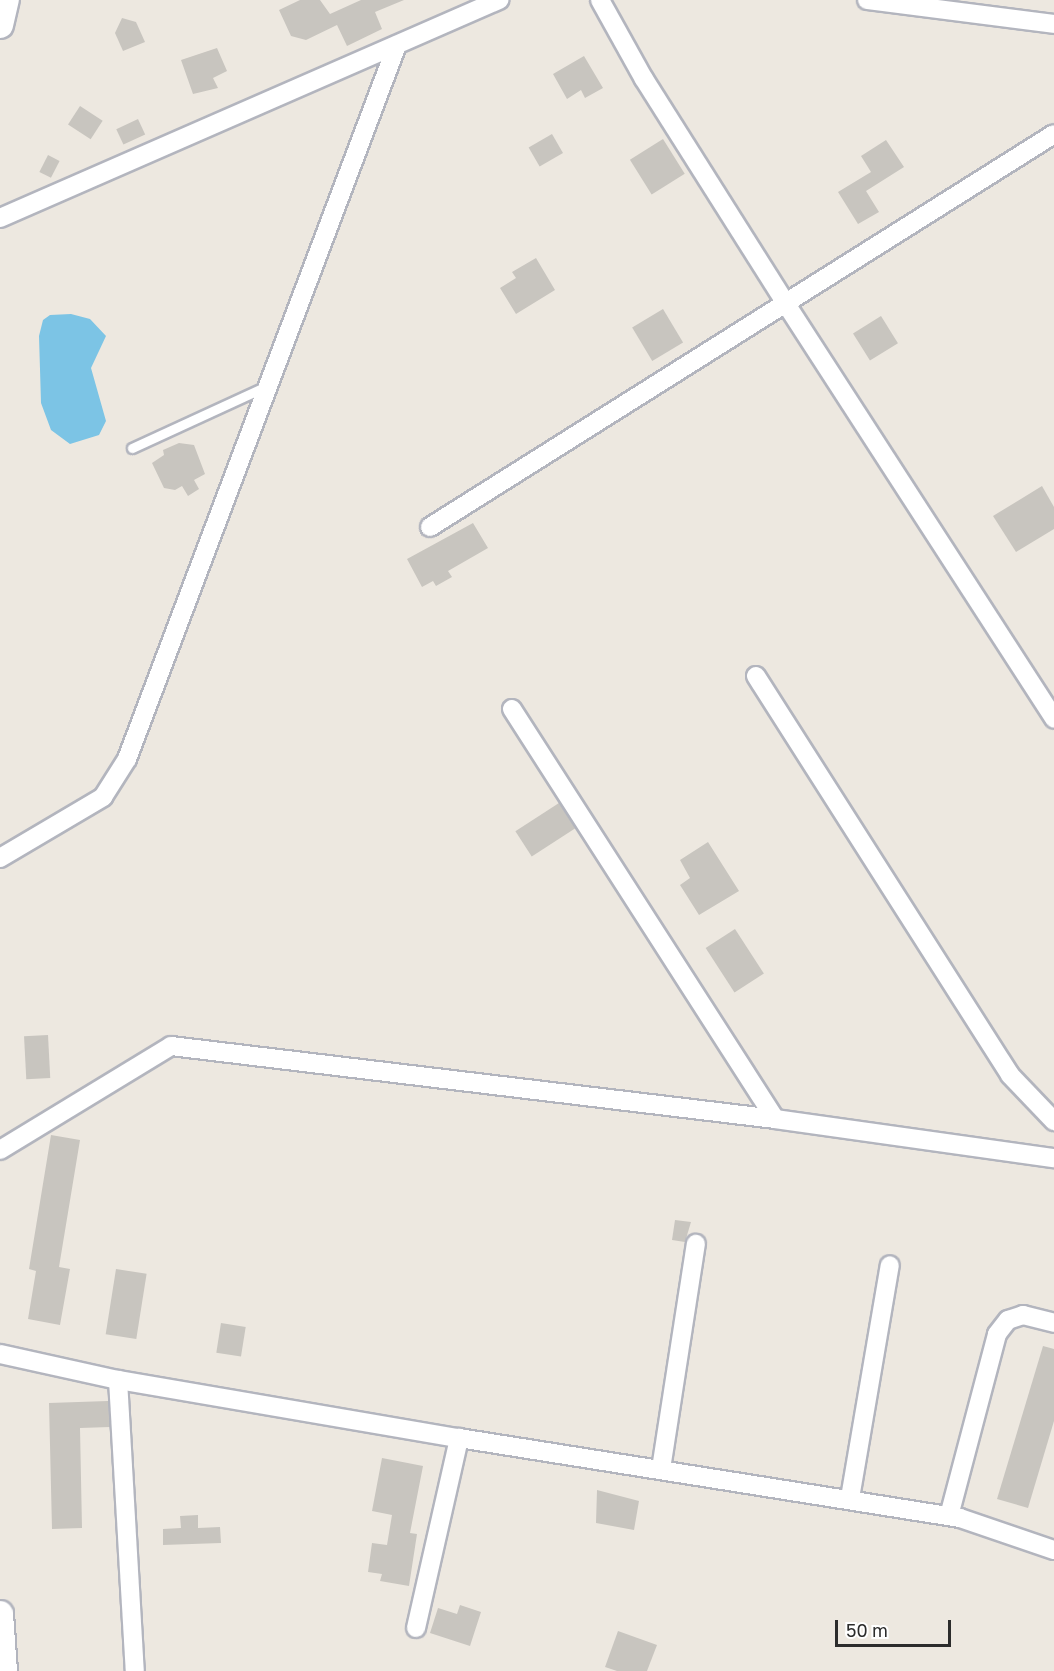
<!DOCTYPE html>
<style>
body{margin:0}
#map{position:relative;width:1054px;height:1671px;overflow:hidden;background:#ede8e0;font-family:"Golos Text",sans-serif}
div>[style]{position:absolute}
.water>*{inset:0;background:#7cc4e5}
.building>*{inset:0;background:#c8c5bf;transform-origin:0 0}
.roads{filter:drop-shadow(2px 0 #b3b5be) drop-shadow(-2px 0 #b3b5be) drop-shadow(0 2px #b3b5be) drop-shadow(0 -2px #b3b5be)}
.lane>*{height:9px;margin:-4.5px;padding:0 4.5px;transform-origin:4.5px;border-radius:4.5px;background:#fff}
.street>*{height:18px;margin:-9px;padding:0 9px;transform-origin:9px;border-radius:9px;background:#fff}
.secondary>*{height:26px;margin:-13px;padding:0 13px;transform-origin:13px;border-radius:13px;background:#fff}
span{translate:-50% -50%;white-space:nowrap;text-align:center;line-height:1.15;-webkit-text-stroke:6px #fff;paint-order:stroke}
.scale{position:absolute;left:835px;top:1620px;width:116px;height:27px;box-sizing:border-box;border:3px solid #2c2c2c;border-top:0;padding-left:8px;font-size:18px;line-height:21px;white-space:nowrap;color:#2c2c2c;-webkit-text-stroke:4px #fff;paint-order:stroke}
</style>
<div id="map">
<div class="water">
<i style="clip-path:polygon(71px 314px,90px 319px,106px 336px,91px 368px,106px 421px,99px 435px,70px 444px,51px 430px,41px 403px,39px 336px,43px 320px,50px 315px)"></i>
</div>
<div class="building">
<i style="clip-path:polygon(300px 0,320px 0,330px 14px,361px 0,404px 0,375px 12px,382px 29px,347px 46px,337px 25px,306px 40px,291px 36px,279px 10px)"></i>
<i style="clip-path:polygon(122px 18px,136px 22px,145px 42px,123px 51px,115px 33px)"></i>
<i style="clip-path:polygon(217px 48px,227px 71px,213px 78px,218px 88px,193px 94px,181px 60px)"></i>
<i style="clip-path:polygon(584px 56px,603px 88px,585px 98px,581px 90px,567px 99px,553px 74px)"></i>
<i style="left:80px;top:106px;width:27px;height:22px;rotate:33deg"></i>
<i style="left:138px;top:119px;width:17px;height:24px;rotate:65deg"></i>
<i style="left:552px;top:134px;width:22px;height:27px;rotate:60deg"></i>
<i style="left:663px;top:139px;width:41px;height:39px;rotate:58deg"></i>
<i style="clip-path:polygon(886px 140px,904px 167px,866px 191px,879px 212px,858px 224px,838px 192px,871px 172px,861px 156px)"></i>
<i style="left:48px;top:155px;width:13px;height:19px;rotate:27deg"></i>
<i style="clip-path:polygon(536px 258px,555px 290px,516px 314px,500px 288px,516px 278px,512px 272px)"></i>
<i style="left:663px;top:309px;width:39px;height:36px;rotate:59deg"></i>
<i style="left:881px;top:316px;width:32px;height:33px;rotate:58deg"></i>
<i style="clip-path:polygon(179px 443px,194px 445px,205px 474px,194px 480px,199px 489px,188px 496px,182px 486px,175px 490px,164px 488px,152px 463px,164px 455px,163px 450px)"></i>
<i style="clip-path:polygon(1042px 486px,1054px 507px,1054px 529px,1016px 552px,993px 516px)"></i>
<i style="clip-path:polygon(473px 523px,488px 548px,448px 571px,452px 577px,436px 586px,433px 581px,422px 587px,407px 559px)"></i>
<i style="left:559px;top:803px;width:30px;height:52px;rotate:57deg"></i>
<i style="clip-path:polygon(708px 842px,739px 891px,699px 915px,680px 885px,690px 878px,680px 860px)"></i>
<i style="left:735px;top:929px;width:53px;height:35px;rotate:57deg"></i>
<i style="left:48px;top:1035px;width:43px;height:24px;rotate:87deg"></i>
<i style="clip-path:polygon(51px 1135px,80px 1140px,59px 1267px,70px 1269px,60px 1325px,28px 1319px,36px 1271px,29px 1269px)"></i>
<i style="clip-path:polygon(675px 1220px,691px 1222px,685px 1242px,672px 1240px)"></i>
<i style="left:116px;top:1269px;width:31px;height:66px;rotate:9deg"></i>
<i style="left:221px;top:1323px;width:25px;height:30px;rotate:9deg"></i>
<i style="clip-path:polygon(1043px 1346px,1054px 1349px,1054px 1421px,1028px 1508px,997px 1499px)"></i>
<i style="clip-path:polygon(108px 1401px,110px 1427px,80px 1428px,82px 1528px,52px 1529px,49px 1403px)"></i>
<i style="clip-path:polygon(382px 1458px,423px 1466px,410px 1533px,417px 1534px,409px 1586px,380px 1581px,382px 1574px,368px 1572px,372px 1543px,387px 1545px,392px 1515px,372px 1511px)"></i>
<i style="clip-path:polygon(597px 1490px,639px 1501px,634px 1530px,596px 1523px)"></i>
<i style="clip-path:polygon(198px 1515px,198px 1528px,220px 1527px,221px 1543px,163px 1545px,163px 1529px,181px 1528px,180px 1516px)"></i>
<i style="clip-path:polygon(460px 1605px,481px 1612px,470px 1646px,430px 1633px,438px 1608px,457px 1614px)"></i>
<i style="clip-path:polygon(618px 1631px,657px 1645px,647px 1671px,617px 1671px,605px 1667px)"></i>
</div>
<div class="roads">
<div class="lane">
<i style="left:132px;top:448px;width:149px;rotate:-24.7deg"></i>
</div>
<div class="street">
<i style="left:600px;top:0;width:90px;rotate:60.9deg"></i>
<i style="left:644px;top:79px;width:266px;rotate:57.7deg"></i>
<i style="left:786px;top:304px;width:494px;rotate:57.1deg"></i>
<i style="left:867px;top:0;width:189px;rotate:7.3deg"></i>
<i style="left:0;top:218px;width:545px;rotate:-23.6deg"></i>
<i style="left:430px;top:527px;width:737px;rotate:-32.2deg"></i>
<i style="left:756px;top:676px;width:473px;rotate:57.5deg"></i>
<i style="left:1010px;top:1075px;width:64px;rotate:46.3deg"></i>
<i style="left:512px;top:709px;width:487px;rotate:57.3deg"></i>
<i style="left:0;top:858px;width:120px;rotate:-30.6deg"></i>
<i style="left:103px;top:797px;width:45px;rotate:-57.7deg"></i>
<i style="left:127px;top:759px;width:763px;rotate:-69.29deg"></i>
<i style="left:0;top:1150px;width:200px;rotate:-31.3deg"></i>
<i style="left:171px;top:1046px;width:608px;rotate:6.89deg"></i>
<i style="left:775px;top:1119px;width:282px;rotate:8deg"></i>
<i style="left:0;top:1354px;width:121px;rotate:12.4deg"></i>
<i style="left:118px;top:1380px;width:346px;rotate:9.7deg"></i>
<i style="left:459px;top:1438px;width:507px;rotate:9.07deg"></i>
<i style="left:960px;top:1518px;width:99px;rotate:18.8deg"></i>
<i style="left:118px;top:1380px;width:291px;rotate:86.7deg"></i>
<i style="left:661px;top:1469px;width:228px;rotate:-81.2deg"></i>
<i style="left:850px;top:1498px;width:236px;rotate:-80.3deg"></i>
<i style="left:949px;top:1516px;width:188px;rotate:-75.2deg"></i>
<i style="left:997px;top:1334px;width:18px;rotate:-52deg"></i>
<i style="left:1008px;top:1320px;width:16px;rotate:-18deg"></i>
<i style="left:1023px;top:1315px;width:32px;rotate:14deg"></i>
<i style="left:416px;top:1628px;width:195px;rotate:-77.2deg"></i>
</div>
<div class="secondary">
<i style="left:0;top:25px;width:26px;rotate:-77deg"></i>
<i style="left:0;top:1614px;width:57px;rotate:86deg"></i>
</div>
</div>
<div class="scale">50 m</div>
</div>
